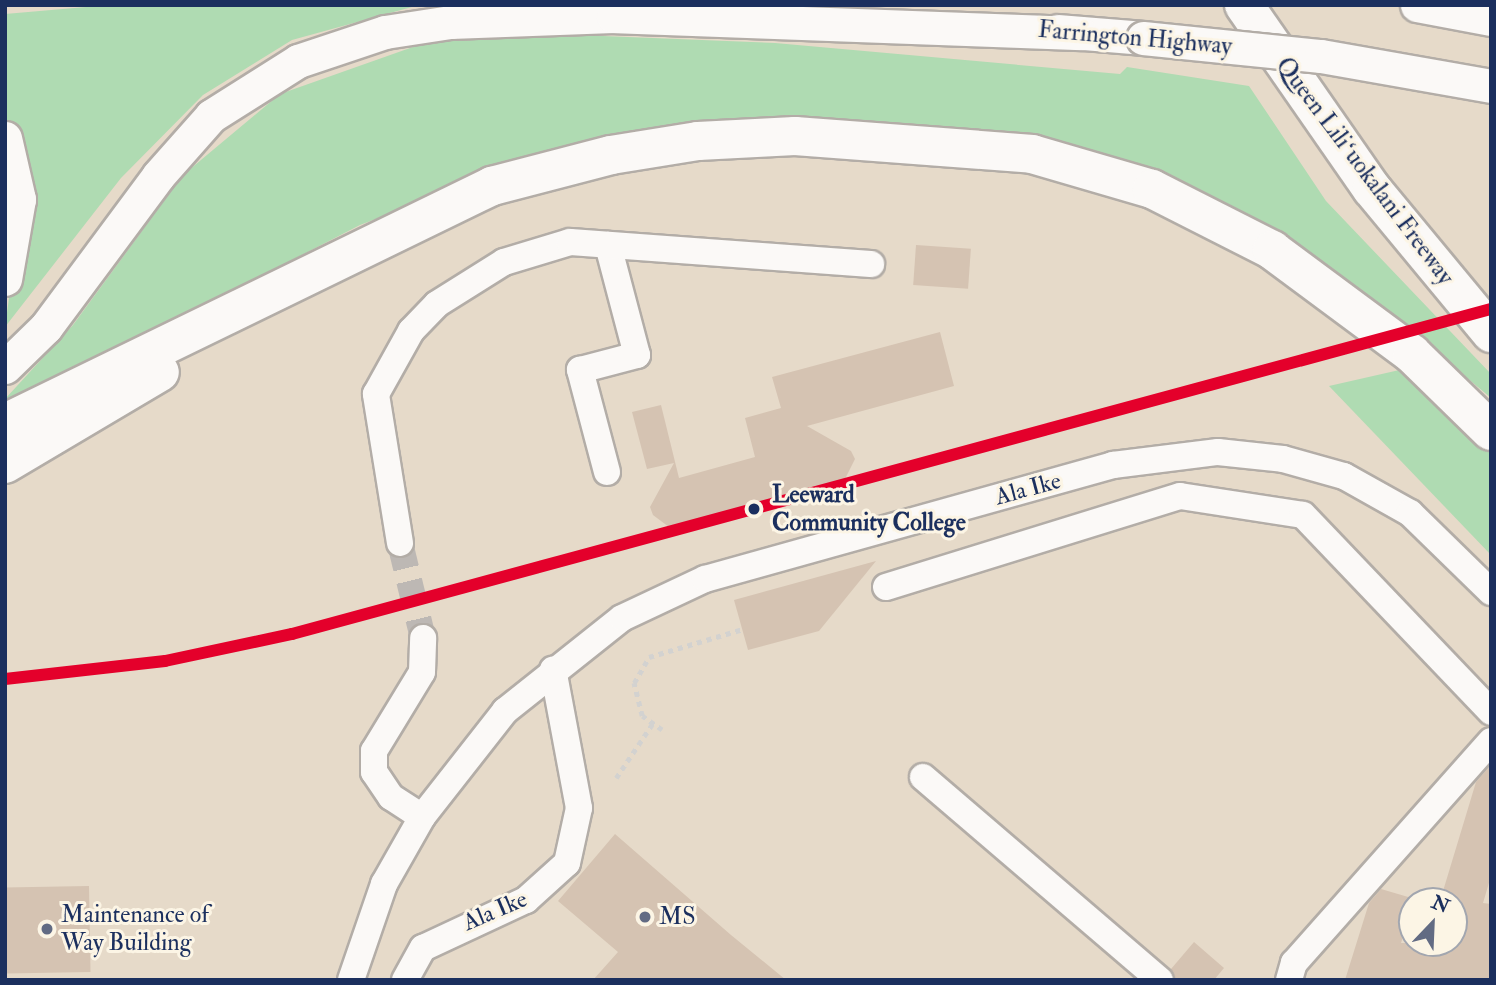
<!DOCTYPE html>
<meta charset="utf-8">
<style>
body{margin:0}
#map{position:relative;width:1496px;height:985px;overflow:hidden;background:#e6dac9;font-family:"IM FELL Double Pica",serif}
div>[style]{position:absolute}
.green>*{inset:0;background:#afdbb2}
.building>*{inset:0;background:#d5c3b2;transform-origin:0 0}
.minor-tunnel>*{height:26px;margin-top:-13px;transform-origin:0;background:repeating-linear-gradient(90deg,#bdb8b4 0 26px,transparent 0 39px)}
.path>*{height:4.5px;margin-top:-2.25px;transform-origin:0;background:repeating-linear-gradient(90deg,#d3d2d0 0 5px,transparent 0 10px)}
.roads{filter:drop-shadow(2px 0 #b3ada7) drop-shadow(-2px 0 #b3ada7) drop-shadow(0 2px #b3ada7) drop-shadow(0 -2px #b3ada7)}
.minor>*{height:26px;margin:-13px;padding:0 13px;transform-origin:13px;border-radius:13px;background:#fbf9f7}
.major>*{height:33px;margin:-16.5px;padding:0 16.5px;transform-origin:16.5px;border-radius:16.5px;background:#fbf9f7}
.highway>*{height:38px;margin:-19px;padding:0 19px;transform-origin:19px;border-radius:19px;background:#fbf9f7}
.bridges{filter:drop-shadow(2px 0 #b3ada7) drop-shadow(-2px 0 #b3ada7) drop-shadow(0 2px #b3ada7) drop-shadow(0 -2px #b3ada7)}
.major-bridge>*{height:33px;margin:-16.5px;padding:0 16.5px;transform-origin:16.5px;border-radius:16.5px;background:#fbf9f7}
.metro-1>*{height:12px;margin:-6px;padding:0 6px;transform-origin:6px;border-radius:6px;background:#e4002b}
.dots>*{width:19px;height:19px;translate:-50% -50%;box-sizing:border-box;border:4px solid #fcf5e5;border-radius:50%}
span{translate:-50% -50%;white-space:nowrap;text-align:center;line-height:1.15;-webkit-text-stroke:6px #fcf5e5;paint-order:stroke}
.street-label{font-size:24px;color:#1b2f5e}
.stop-label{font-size:24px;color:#1b2f5e;font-weight:700}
.left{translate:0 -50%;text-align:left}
.poi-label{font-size:24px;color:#1b2f5e}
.frame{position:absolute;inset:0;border:7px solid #1b2f5e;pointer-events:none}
.north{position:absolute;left:1398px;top:887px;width:70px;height:70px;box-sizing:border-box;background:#fcf5e5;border:2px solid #a2a6af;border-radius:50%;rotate:23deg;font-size:19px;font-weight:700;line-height:28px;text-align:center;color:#1b2f5e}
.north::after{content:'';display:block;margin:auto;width:24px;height:32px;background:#626b83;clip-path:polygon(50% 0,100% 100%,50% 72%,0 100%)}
</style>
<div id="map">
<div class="green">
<i style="clip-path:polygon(109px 5px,419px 5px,292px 40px,203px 95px,121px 178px,5px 327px,10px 291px,5px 14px)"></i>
<i style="clip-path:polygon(578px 35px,775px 43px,1120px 74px,1127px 67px,1249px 86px,1326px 201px,1491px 374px,1491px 398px,1430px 347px,1196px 199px,815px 123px,415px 204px,360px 225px,15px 403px,5px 399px,73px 325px,183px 175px,280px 94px,427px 42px)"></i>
<i style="clip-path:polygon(1417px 366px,1491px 440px,1491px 555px,1329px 386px)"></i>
</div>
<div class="building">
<i style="left:916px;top:245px;width:55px;height:40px;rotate:4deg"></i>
<i style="clip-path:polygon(940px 332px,954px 386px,807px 426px,851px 451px,855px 459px,841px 487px,677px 533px,653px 515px,650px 507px,674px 463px,647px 469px,632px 412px,661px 405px,679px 478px,755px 457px,745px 418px,781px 408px,772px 377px)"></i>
<i style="clip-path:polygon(876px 561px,819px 631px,748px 650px,734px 600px)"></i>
<i style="clip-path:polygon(1491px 765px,1491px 876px,1483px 903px,1491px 904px,1491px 980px,1345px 980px,1369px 903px,1381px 889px,1415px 899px,1401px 943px,1454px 943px,1454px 901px,1440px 901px,1476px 782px)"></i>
<i style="clip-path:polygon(615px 834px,731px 935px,786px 980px,593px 980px,618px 952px,558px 901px)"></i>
<i style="left:89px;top:886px;width:86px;height:84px;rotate:89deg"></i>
<i style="clip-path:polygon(1194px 942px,1224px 968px,1214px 980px,1175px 980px,1171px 969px)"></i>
</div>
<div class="minor-tunnel">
<i style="left:400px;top:543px;width:98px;rotate:76.4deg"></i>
</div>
<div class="path">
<i style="left:662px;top:730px;width:24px;rotate:-145deg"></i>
<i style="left:642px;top:716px;width:34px;rotate:-104deg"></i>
<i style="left:634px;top:683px;width:30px;rotate:-60deg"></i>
<i style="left:649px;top:657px;width:98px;rotate:-16.6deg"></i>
<i style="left:616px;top:778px;width:66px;rotate:-56.1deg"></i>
</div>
<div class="roads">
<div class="minor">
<i style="left:607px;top:472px;width:106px;rotate:-104.8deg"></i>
<i style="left:580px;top:370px;width:59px;rotate:-14.7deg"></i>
<i style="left:637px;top:355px;width:114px;rotate:-104.8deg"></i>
<i style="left:400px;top:543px;width:151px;rotate:-99.2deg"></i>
<i style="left:376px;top:394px;width:72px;rotate:-60.9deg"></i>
<i style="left:411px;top:331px;width:37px;rotate:-46deg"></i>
<i style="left:437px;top:304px;width:79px;rotate:-32.1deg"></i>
<i style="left:504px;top:262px;width:69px;rotate:-16.9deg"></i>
<i style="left:570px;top:242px;width:302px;rotate:4.2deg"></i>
<i style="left:886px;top:587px;width:308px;rotate:-17.2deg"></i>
<i style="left:1180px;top:496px;width:124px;rotate:8.8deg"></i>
<i style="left:1303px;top:515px;width:272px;rotate:46.3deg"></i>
<i style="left:923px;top:777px;width:312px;rotate:40.6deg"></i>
<i style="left:422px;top:817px;width:37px;rotate:-147deg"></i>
<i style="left:391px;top:797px;width:30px;rotate:-124deg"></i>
<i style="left:374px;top:772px;width:21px;rotate:-90deg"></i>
<i style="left:374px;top:751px;width:92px;rotate:-58.7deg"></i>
<i style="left:422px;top:672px;width:34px;rotate:-88deg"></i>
<i style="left:351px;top:980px;width:102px;rotate:-71deg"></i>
<i style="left:384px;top:884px;width:77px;rotate:-60.4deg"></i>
<i style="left:422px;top:817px;width:135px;rotate:-51.9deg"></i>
<i style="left:505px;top:711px;width:149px;rotate:-38.5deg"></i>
<i style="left:622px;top:618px;width:92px;rotate:-25.2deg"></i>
<i style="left:705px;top:579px;width:424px;rotate:-15.6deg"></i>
<i style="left:1113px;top:465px;width:106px;rotate:-7.1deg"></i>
<i style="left:1218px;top:452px;width:65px;rotate:6.1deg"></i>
<i style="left:1283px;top:459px;width:63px;rotate:15.6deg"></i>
<i style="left:1344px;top:476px;width:76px;rotate:29.3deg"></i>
<i style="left:1410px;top:513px;width:113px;rotate:44.3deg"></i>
<i style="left:405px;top:980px;width:37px;rotate:-61deg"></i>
<i style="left:423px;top:948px;width:114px;rotate:-25deg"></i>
<i style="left:526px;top:900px;width:55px;rotate:-42.1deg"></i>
<i style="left:567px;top:863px;width:56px;rotate:-77.7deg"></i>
<i style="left:579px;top:808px;width:141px;rotate:-100.6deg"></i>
<i style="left:1289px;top:980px;width:18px;rotate:-74deg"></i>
<i style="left:1294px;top:963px;width:297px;rotate:-48.4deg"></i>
</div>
<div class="major">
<i style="left:1058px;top:31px;width:85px;rotate:4.7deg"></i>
<i style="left:5px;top:138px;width:63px;rotate:77.1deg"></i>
<i style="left:19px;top:199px;width:81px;rotate:99.9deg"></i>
<i style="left:5px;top:367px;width:57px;rotate:-44.3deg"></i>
<i style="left:46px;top:327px;width:188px;rotate:-53.4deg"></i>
<i style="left:158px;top:176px;width:80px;rotate:-48.5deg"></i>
<i style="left:211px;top:116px;width:103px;rotate:-32.3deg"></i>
<i style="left:298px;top:61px;width:92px;rotate:-18.4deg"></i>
<i style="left:385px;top:32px;width:66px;rotate:-8.7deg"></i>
<i style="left:450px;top:22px;width:163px;rotate:-2.1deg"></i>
<i style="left:613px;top:16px;width:467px;rotate:2.1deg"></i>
</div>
<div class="highway">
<i style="left:1244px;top:5px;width:224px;rotate:55.2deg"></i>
<i style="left:1372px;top:189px;width:187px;rotate:50.4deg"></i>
<i style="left:5px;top:423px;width:542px;rotate:-25.95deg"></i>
<i style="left:492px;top:186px;width:123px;rotate:-14.6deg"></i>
<i style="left:611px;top:155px;width:88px;rotate:-9.1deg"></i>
<i style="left:698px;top:141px;width:97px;rotate:-3deg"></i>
<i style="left:795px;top:136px;width:238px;rotate:4.3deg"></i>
<i style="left:1032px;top:154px;width:125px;rotate:16.3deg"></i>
<i style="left:1152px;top:189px;width:135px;rotate:26.9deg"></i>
<i style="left:1272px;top:250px;width:174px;rotate:36.6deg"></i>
<i style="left:1412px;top:354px;width:110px;rotate:44.3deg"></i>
<i style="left:5px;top:464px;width:180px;rotate:-30.7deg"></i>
</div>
</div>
<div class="bridges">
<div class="major-bridge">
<i style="left:1417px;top:5px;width:75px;rotate:10.7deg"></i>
<i style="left:1143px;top:38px;width:179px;rotate:5.8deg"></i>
<i style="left:1321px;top:56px;width:173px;rotate:10deg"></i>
</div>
</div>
<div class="metro-1">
<i style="left:5px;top:679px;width:161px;rotate:-6.4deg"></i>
<i style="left:165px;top:661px;width:130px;rotate:-12deg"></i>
<i style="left:292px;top:634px;width:1242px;rotate:-15.17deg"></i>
</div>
<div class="dots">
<i style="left:754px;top:509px;background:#1b2f5e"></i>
<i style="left:645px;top:917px;background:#626b83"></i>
<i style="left:47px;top:929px;background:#626b83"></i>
</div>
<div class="street-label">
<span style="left:1135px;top:38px;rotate:5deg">Farrington Highway</span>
<span style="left:1365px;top:171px;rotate:53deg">Queen Liliʻuokalani Freeway</span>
<span style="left:1028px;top:489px;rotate:-15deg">Ala Ike</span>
<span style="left:495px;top:911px;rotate:-23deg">Ala Ike</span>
</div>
<div class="stop-label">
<span class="left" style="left:772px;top:509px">Leeward<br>Community College</span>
</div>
<div class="poi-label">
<span class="left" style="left:61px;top:929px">Maintenance of<br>Way Building</span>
<span class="left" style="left:659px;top:917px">MS</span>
</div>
<div class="frame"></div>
<div class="north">N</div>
</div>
